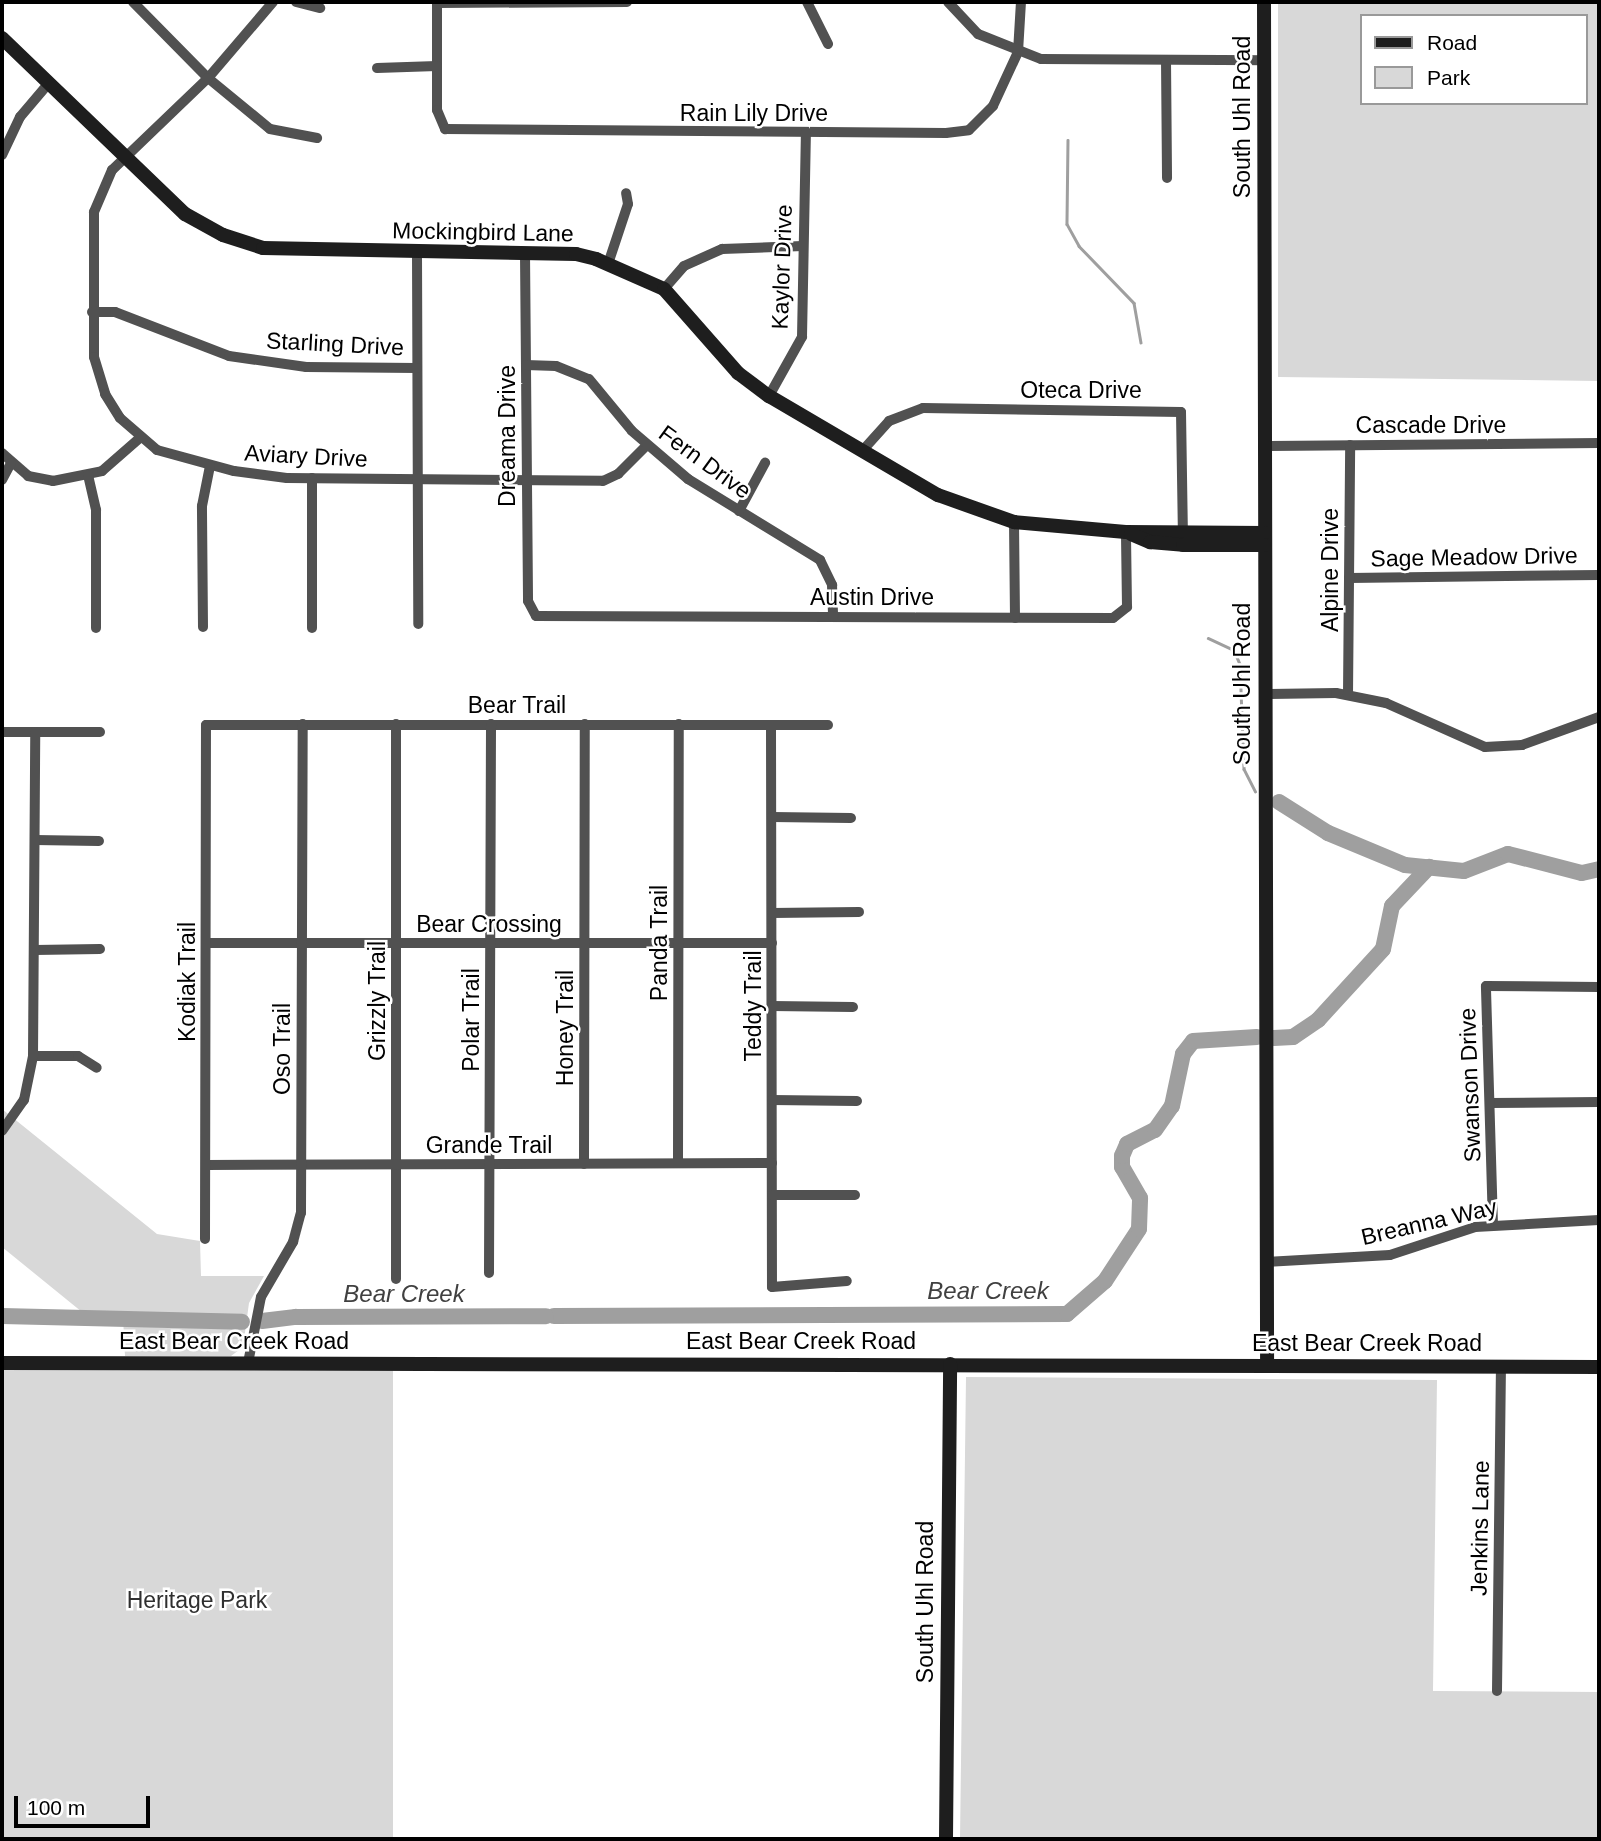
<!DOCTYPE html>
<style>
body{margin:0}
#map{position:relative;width:1601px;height:1841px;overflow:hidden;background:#fff;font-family:Arial,sans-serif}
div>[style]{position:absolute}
.green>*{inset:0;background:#d8d8d8;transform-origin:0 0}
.stream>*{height:2.5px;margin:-1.25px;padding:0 1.25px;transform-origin:1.25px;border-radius:1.25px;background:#9f9f9f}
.river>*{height:16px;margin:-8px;padding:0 8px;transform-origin:8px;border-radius:8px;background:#9f9f9f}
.street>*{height:10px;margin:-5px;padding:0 5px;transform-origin:5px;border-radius:5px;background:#515151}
.secondary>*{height:14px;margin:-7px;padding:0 7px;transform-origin:7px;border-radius:7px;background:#1e1e1e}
span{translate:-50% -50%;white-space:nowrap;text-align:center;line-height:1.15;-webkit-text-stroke:5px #fff;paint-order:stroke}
.street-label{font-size:23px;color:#000}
.park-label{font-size:23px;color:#2f2f2f}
.water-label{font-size:24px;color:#404040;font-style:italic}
.frame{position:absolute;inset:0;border:4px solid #000;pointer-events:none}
.legend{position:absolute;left:1360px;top:14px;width:228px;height:91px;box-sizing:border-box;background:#fff;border:2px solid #999;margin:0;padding:9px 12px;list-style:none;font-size:21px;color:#000}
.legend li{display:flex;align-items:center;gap:14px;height:35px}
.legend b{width:35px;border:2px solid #999}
.scale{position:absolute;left:14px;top:1796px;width:136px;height:32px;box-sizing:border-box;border:4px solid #000;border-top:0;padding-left:9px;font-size:21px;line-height:24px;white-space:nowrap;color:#000;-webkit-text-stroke:5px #fff;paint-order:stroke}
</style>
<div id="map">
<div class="green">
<i style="clip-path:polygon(evenodd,1278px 2px,1599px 2px,1599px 381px,1278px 377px,1278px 2px,1361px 16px,1585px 16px,1585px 103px,1361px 103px,1361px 16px)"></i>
<i style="clip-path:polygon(2px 1109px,157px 1234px,200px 1241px,201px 1276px,264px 1276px,249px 1303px,243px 1347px,231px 1356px,125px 1356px,123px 1317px,82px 1312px,2px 1247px)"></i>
<i style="left:2px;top:1359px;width:391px;height:480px"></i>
<i style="clip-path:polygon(966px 1377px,1437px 1380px,1433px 1691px,1599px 1692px,1599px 1839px,960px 1839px)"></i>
</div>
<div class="stream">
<i style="left:1068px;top:140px;width:84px;rotate:90.7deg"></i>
<i style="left:1067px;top:224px;width:25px;rotate:61deg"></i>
<i style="left:1079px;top:246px;width:79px;rotate:46deg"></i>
<i style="left:1134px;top:303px;width:40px;rotate:80deg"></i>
<i style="left:1208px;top:638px;width:29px;rotate:25deg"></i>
<i style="left:1234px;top:650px;width:15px;rotate:67deg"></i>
<i style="left:1240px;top:664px;width:105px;rotate:87.8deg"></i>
<i style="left:1244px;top:769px;width:25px;rotate:63deg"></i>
</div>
<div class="river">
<i style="left:1279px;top:802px;width:58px;rotate:32.3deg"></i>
<i style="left:1328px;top:833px;width:83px;rotate:22.6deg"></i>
<i style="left:1405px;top:865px;width:59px;rotate:5.8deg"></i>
<i style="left:1464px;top:871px;width:47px;rotate:-21.1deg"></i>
<i style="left:1508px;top:854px;width:76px;rotate:14.4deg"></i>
<i style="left:1582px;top:873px;width:17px;rotate:-13deg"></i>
<i style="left:1274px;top:1038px;width:19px;rotate:-3deg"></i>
<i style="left:1293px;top:1037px;width:30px;rotate:-34deg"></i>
<i style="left:1318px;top:1020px;width:96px;rotate:-47.5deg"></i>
<i style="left:1383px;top:949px;width:44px;rotate:-78.2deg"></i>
<i style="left:1392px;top:906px;width:54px;rotate:-46.5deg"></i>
<i style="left:2px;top:1316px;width:240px;rotate:1.4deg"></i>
<i style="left:554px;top:1316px;width:513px;rotate:-0.22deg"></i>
<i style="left:1067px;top:1314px;width:50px;rotate:-41deg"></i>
<i style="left:1105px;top:1281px;width:62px;rotate:-56.8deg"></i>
<i style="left:1139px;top:1229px;width:31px;rotate:-88deg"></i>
<i style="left:1140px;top:1198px;width:36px;rotate:-120deg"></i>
<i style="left:1122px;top:1167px;width:11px;rotate:-90deg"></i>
<i style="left:1122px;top:1156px;width:13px;rotate:-67deg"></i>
<i style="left:1127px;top:1144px;width:31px;rotate:-27deg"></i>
<i style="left:1155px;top:1130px;width:29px;rotate:-55deg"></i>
<i style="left:1172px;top:1106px;width:53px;rotate:-78.1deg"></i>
<i style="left:1183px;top:1054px;width:16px;rotate:-52deg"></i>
<i style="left:1193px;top:1041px;width:64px;rotate:-3.6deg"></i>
<i style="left:262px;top:1321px;width:34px;rotate:-7deg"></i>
<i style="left:296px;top:1317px;width:250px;rotate:-0.2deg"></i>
</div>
<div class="street">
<i style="left:133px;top:2px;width:107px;rotate:45.4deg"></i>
<i style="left:208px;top:78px;width:80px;rotate:39.4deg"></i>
<i style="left:270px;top:129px;width:48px;rotate:10.8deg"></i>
<i style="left:273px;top:2px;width:100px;rotate:130.5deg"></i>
<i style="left:208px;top:78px;width:133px;rotate:136.2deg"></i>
<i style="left:112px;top:170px;width:46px;rotate:113.2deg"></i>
<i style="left:94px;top:212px;width:145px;rotate:90deg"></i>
<i style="left:94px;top:357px;width:39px;rotate:73deg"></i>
<i style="left:105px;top:394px;width:28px;rotate:58deg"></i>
<i style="left:120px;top:418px;width:49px;rotate:40.9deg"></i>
<i style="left:157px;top:450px;width:80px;rotate:15.3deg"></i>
<i style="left:234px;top:471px;width:53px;rotate:7.5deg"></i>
<i style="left:287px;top:478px;width:316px;rotate:0.5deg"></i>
<i style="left:603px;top:481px;width:17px;rotate:-25deg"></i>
<i style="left:618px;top:474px;width:41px;rotate:-45deg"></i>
<i style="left:296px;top:2px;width:25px;rotate:14deg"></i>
<i style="left:437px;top:2px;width:108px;rotate:90deg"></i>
<i style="left:437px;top:110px;width:21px;rotate:67deg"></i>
<i style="left:445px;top:129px;width:501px;rotate:0.46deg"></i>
<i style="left:946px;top:133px;width:23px;rotate:-7deg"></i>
<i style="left:969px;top:130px;width:34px;rotate:-45deg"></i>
<i style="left:993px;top:106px;width:60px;rotate:-65.2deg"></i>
<i style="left:1018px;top:52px;width:50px;rotate:-86.6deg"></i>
<i style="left:807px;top:2px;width:47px;rotate:63.4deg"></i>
<i style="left:948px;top:2px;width:44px;rotate:46.8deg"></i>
<i style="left:978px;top:34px;width:68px;rotate:21.6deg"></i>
<i style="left:1041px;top:59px;width:225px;rotate:0.3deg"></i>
<i style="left:437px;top:3px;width:190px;rotate:-0.3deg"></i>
<i style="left:1166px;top:60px;width:118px;rotate:89.5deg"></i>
<i style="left:377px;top:68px;width:60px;rotate:-1.9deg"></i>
<i style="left:2px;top:155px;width:42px;rotate:-64.7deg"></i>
<i style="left:20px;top:117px;width:43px;rotate:-49.7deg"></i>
<i style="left:417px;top:254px;width:370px;rotate:89.8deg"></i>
<i style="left:525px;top:254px;width:347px;rotate:89.5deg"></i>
<i style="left:528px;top:601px;width:17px;rotate:62deg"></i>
<i style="left:536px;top:616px;width:577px;rotate:0.2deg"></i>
<i style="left:1113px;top:618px;width:18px;rotate:-38deg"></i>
<i style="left:1127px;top:607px;width:75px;rotate:-90.8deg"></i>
<i style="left:608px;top:264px;width:63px;rotate:-71.6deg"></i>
<i style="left:628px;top:204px;width:11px;rotate:-100deg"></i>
<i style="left:664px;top:289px;width:30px;rotate:-49deg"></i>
<i style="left:684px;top:266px;width:42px;rotate:-24.1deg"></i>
<i style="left:722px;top:249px;width:81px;rotate:-2.1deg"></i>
<i style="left:92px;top:312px;width:23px"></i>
<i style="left:115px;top:312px;width:122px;rotate:21.1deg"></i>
<i style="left:229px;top:356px;width:78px;rotate:8.1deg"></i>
<i style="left:306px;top:367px;width:111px;rotate:0.5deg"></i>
<i style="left:526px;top:365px;width:30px;rotate:2deg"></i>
<i style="left:556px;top:366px;width:35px;rotate:22deg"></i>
<i style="left:589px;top:379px;width:67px;rotate:50.4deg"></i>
<i style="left:632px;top:431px;width:74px;rotate:40.6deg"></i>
<i style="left:688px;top:479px;width:155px;rotate:31.5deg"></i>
<i style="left:820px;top:560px;width:28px;rotate:64deg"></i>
<i style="left:832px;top:585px;width:32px;rotate:88deg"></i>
<i style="left:769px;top:396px;width:68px;rotate:-60.8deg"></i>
<i style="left:802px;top:337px;width:205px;rotate:-88.9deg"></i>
<i style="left:1264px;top:446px;width:335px;rotate:-0.5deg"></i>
<i style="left:863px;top:450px;width:39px;rotate:-48deg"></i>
<i style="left:889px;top:421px;width:36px;rotate:-21deg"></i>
<i style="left:923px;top:408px;width:258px;rotate:0.9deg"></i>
<i style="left:1181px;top:412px;width:125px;rotate:89.1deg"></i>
<i style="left:2px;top:453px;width:35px;rotate:41deg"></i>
<i style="left:28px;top:476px;width:25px;rotate:11deg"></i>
<i style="left:53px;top:481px;width:50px;rotate:-11.5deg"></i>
<i style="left:102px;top:471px;width:52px;rotate:-41.1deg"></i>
<i style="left:88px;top:475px;width:36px;rotate:77deg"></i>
<i style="left:96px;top:510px;width:118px;rotate:90deg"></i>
<i style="left:2px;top:480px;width:19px;rotate:-62deg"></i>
<i style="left:739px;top:511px;width:55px;rotate:-61.6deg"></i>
<i style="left:1014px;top:522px;width:96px;rotate:89.4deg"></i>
<i style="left:1349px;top:578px;width:250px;rotate:-0.7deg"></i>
<i style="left:203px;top:627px;width:121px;rotate:-90.5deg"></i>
<i style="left:202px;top:506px;width:41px;rotate:-78.7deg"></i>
<i style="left:312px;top:628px;width:150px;rotate:-90deg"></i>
<i style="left:1264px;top:694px;width:72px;rotate:-0.8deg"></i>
<i style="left:1336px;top:693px;width:51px;rotate:11.3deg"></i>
<i style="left:1386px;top:703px;width:108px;rotate:24deg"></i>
<i style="left:1485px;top:747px;width:37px;rotate:-3deg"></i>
<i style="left:1522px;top:745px;width:82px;rotate:-20deg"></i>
<i style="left:1348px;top:695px;width:250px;rotate:-89.5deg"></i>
<i style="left:396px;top:724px;width:555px;rotate:90deg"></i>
<i style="left:771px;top:725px;width:562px;rotate:89.9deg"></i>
<i style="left:772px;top:1287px;width:75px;rotate:-4.6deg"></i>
<i style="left:2px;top:732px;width:98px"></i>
<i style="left:772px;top:817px;width:79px;rotate:0.7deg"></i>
<i style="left:35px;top:840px;width:64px;rotate:0.9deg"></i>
<i style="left:772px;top:913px;width:87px;rotate:-0.7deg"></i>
<i style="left:206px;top:943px;width:566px"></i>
<i style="left:35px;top:950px;width:65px;rotate:-0.9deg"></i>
<i style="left:772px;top:1006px;width:81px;rotate:0.7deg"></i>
<i style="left:33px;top:1056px;width:45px"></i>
<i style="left:78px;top:1056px;width:22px;rotate:32deg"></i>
<i style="left:772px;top:1100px;width:85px;rotate:0.7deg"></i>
<i style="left:1490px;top:1103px;width:109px;rotate:-0.5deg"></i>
<i style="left:2px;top:1131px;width:38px;rotate:-55deg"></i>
<i style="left:24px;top:1100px;width:45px;rotate:-78.4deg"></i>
<i style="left:33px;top:1056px;width:324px;rotate:-89.6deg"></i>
<i style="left:678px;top:1163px;width:439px;rotate:-89.9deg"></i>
<i style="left:584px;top:1164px;width:440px;rotate:-89.9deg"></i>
<i style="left:206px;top:1165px;width:566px;rotate:-0.2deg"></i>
<i style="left:772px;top:1195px;width:83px"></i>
<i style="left:1493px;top:1225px;width:239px;rotate:-91.7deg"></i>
<i style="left:1486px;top:986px;width:113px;rotate:0.5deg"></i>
<i style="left:205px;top:1239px;width:514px;rotate:-89.89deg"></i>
<i style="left:206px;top:725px;width:622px"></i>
<i style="left:1267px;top:1262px;width:123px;rotate:-3.3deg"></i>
<i style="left:1390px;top:1255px;width:89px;rotate:-18.2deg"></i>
<i style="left:1475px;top:1227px;width:124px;rotate:-3.2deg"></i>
<i style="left:489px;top:1273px;width:549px;rotate:-89.79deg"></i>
<i style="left:248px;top:1363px;width:67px;rotate:-78.9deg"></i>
<i style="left:261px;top:1297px;width:64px;rotate:-59.8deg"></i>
<i style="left:293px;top:1242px;width:30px;rotate:-75deg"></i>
<i style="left:301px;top:1213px;width:489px;rotate:-89.8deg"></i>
<i style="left:1497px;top:1691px;width:325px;rotate:-89.3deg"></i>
</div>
<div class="secondary">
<i style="left:1264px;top:2px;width:1364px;rotate:89.87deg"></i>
<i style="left:2px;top:38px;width:254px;rotate:43.9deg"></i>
<i style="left:185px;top:214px;width:43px;rotate:28.9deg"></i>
<i style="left:223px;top:235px;width:42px;rotate:18deg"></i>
<i style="left:263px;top:248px;width:313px;rotate:1.1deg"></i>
<i style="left:576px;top:254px;width:21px;rotate:14deg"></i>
<i style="left:596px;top:259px;width:74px;rotate:23.8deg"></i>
<i style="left:664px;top:289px;width:112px;rotate:48.6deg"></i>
<i style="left:738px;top:373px;width:39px;rotate:37deg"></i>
<i style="left:769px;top:396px;width:196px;rotate:30.4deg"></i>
<i style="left:938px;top:495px;width:81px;rotate:19.6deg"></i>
<i style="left:1014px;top:522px;width:112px;rotate:5.1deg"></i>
<i style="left:1126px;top:532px;width:138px;rotate:0.4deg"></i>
<i style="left:1131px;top:534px;width:21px;rotate:23deg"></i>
<i style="left:1150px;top:542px;width:33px;rotate:5deg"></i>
<i style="left:1183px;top:545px;width:81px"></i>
<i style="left:2px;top:1363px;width:1597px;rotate:0.14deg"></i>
<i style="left:946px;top:1839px;width:475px;rotate:-89.5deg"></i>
</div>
<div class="street-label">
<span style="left:754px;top:113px">Rain Lily Drive</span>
<span style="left:1242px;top:117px;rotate:-90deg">South Uhl Road</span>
<span style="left:483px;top:232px;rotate:1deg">Mockingbird Lane</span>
<span style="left:782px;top:267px;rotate:-88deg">Kaylor Drive</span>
<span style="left:335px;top:344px;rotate:3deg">Starling Drive</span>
<span style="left:1081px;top:390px">Oteca Drive</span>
<span style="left:1431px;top:425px">Cascade Drive</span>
<span style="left:507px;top:436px;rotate:-90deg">Dreama Drive</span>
<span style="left:306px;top:456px;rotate:3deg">Aviary Drive</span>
<span style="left:705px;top:462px;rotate:36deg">Fern Drive</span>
<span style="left:1474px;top:557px;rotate:-1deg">Sage Meadow Drive</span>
<span style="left:1330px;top:570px;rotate:-90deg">Alpine Drive</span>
<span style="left:872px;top:597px">Austin Drive</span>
<span style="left:1242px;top:684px;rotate:-90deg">South Uhl Road</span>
<span style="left:517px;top:705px">Bear Trail</span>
<span style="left:489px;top:924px">Bear Crossing</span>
<span style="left:659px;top:943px;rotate:-90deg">Panda Trail</span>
<span style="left:187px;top:982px;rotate:-90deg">Kodiak Trail</span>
<span style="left:377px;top:1001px;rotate:-90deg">Grizzly Trail</span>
<span style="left:753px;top:1006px;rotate:-90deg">Teddy Trail</span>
<span style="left:471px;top:1020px;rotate:-90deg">Polar Trail</span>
<span style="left:565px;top:1028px;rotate:-90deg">Honey Trail</span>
<span style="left:282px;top:1049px;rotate:-90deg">Oso Trail</span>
<span style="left:1470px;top:1085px;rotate:-92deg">Swanson Drive</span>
<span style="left:489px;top:1145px">Grande Trail</span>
<span style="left:1429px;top:1222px;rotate:-13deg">Breanna Way</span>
<span style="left:234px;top:1341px">East Bear Creek Road</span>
<span style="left:801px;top:1341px">East Bear Creek Road</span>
<span style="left:1367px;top:1343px">East Bear Creek Road</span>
<span style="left:1480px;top:1528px;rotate:-89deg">Jenkins Lane</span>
<span style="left:925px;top:1602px;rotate:-90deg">South Uhl Road</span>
</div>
<div class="park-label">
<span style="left:197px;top:1600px">Heritage Park</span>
</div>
<div class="water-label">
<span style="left:988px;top:1291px">Bear Creek</span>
<span style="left:404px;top:1294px">Bear Creek</span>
</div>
<div class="frame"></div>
<ul class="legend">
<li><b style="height:9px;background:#1e1e1e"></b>Road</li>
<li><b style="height:19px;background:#d8d8d8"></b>Park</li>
</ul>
<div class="scale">100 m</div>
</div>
